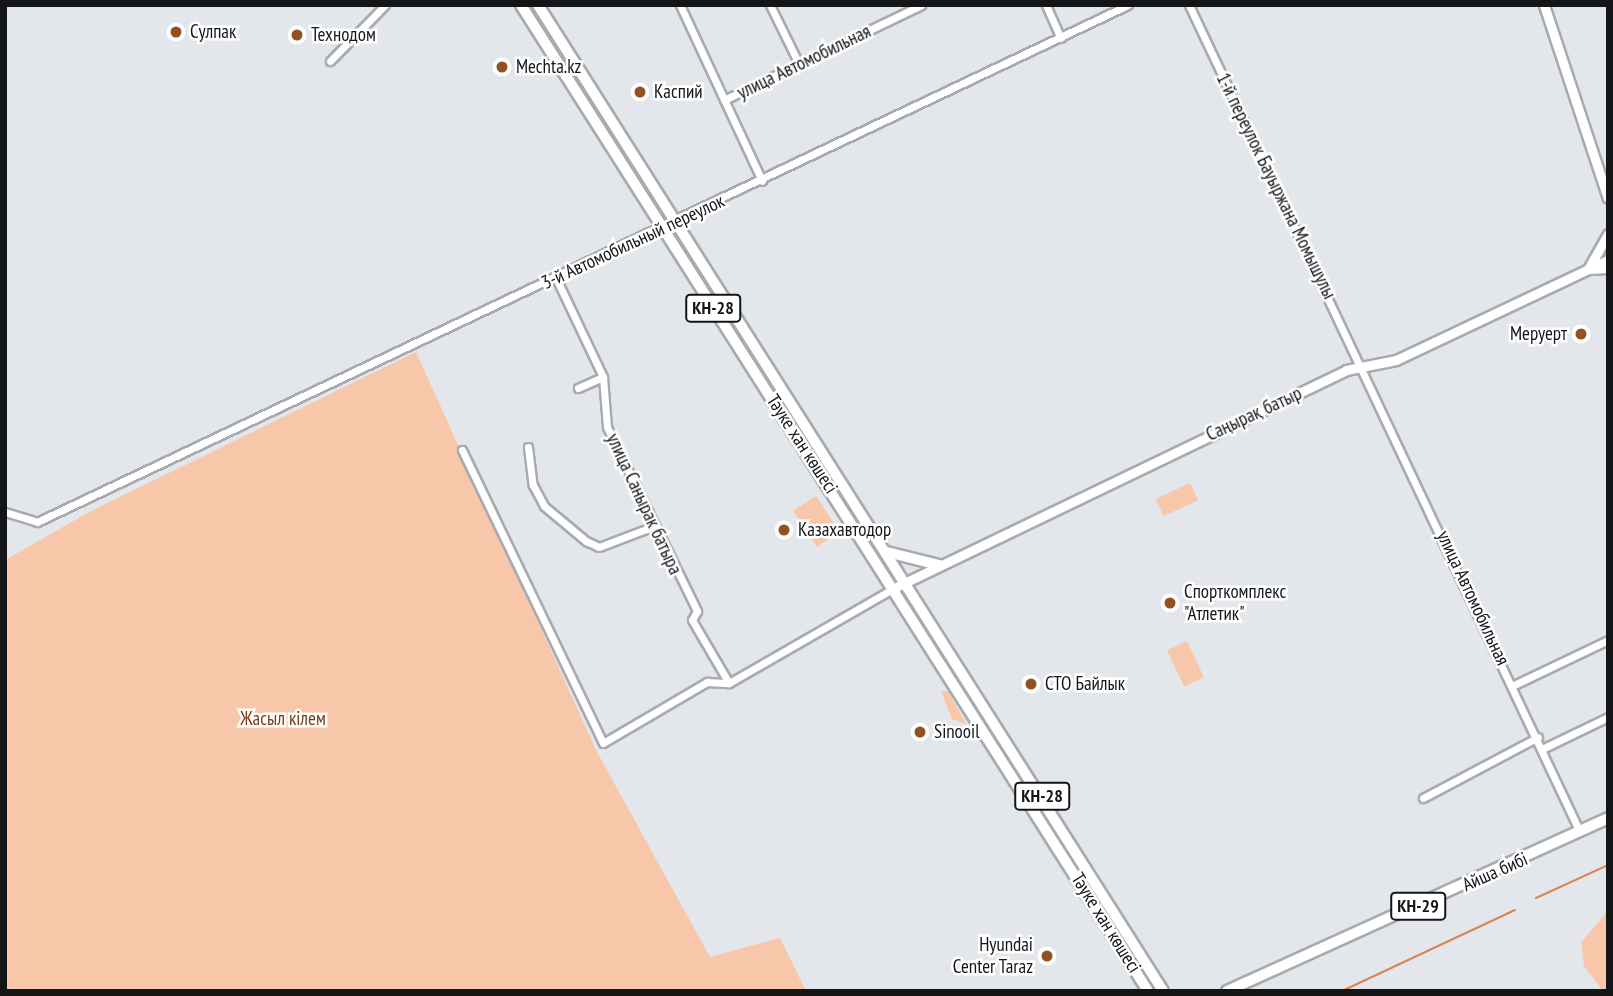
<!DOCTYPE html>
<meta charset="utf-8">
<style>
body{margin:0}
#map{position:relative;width:1613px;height:996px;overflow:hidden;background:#e3e7eb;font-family:"PT Sans Narrow",sans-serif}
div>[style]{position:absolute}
.green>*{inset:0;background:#f8c7aa;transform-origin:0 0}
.stream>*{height:2px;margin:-1px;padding:0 1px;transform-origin:1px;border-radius:1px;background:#d9844d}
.roads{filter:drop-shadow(2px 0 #a7abaf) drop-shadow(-2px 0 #a7abaf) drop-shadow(0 2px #a7abaf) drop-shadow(0 -2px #a7abaf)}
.minor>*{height:7px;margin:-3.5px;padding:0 3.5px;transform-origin:3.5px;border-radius:3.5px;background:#fff}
.tertiary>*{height:9px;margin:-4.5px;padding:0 4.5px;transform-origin:4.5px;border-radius:4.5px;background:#fff}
.primary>*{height:10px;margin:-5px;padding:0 5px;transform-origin:5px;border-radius:5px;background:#fff}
.dots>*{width:19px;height:19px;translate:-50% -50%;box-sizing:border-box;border:4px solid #fff;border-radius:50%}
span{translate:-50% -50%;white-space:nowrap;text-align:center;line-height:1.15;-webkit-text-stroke:5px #fff;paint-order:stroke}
.shield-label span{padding:2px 5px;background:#fff;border:2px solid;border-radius:5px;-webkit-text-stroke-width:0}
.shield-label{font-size:18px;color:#141517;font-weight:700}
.poi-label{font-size:19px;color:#141517}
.left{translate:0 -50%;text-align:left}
.right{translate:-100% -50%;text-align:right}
.street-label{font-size:19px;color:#141517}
.park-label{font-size:19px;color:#743c15}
.frame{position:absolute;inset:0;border:7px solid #141517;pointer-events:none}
</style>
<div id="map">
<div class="green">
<i style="clip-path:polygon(416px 352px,597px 752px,710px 957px,780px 938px,806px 991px,5px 991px,5px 560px,91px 511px)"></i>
<i style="left:1190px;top:483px;width:19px;height:38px;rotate:65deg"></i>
<i style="left:816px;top:496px;width:43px;height:27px;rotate:57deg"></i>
<i style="left:1187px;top:641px;width:40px;height:22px;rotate:65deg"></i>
<i style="clip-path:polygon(941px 691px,948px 691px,966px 724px,952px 719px)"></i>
<i style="clip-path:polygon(1608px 911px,1608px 991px,1603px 991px,1584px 966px,1581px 942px)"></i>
</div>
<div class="stream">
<i style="left:1536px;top:898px;width:79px;rotate:-24.6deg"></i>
<i style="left:1342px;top:991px;width:191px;rotate:-25.1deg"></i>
</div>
<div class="roads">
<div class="minor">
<i style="left:680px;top:5px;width:194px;rotate:65deg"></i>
<i style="left:770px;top:5px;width:66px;rotate:63.8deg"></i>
<i style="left:1046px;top:5px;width:36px;rotate:66deg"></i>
<i style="left:1189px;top:5px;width:913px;rotate:64.7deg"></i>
<i style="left:330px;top:61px;width:78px;rotate:-45.5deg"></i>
<i style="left:724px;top:100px;width:219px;rotate:-25.7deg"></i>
<i style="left:556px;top:278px;width:110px;rotate:64.6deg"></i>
<i style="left:603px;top:377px;width:50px;rotate:85.4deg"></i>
<i style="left:607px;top:427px;width:205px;rotate:63.9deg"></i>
<i style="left:697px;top:611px;width:10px;rotate:119deg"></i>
<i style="left:692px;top:620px;width:73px;rotate:59.6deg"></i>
<i style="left:578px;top:388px;width:27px;rotate:-24deg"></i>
<i style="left:528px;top:447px;width:38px;rotate:83deg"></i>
<i style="left:533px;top:485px;width:24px;rotate:62deg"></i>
<i style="left:544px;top:506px;width:55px;rotate:39.8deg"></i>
<i style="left:586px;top:541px;width:14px;rotate:25deg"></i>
<i style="left:599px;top:547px;width:59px;rotate:-20.9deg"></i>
<i style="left:462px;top:450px;width:325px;rotate:64.3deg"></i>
<i style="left:603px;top:743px;width:121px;rotate:-30.4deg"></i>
<i style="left:707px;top:682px;width:22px;rotate:3deg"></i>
<i style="left:729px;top:683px;width:190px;rotate:-29.9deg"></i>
<i style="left:5px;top:512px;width:34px;rotate:17deg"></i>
<i style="left:37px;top:522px;width:1207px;rotate:-25.36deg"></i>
<i style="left:1514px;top:685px;width:104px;rotate:-25.6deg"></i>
<i style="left:1544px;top:748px;width:71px;rotate:-25.8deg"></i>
<i style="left:1423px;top:798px;width:130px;rotate:-27.9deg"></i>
</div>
<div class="tertiary">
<i style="left:1544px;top:5px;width:203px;rotate:71.7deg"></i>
<i style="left:1608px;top:234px;width:40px;rotate:119.7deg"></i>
<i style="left:1588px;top:269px;width:20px;rotate:-3deg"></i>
<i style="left:898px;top:586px;width:497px;rotate:-25.7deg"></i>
<i style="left:1346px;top:370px;width:51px;rotate:-11.3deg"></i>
<i style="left:1396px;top:360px;width:234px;rotate:-25.3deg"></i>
</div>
<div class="primary">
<i style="left:521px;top:5px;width:1168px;rotate:57.55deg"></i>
<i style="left:538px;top:5px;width:1167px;rotate:57.63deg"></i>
<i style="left:887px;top:552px;width:54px;rotate:14deg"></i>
<i style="left:1227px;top:991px;width:418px;rotate:-24.4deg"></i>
</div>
</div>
<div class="dots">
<i style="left:176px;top:32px;background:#945022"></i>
<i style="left:297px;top:35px;background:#945022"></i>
<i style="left:502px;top:67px;background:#945022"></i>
<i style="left:640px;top:92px;background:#945022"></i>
<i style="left:1581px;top:334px;background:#945022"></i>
<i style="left:784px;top:530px;background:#945022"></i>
<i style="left:1170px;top:603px;background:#945022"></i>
<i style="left:1031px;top:684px;background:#945022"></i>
<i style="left:920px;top:732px;background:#945022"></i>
<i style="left:1047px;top:956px;background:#945022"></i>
</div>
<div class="shield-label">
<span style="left:713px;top:308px">КН-28</span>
<span style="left:1042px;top:796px">КН-28</span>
<span style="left:1418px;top:906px">КН-29</span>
</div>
<div class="poi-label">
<span class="left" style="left:190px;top:32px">Сулпак</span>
<span class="left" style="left:311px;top:35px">Технодом</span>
<span class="left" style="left:516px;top:67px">Mechta.kz</span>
<span class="left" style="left:654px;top:92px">Каспий</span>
<span class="right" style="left:1567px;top:334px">Меруерт</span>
<span class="left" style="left:798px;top:530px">Казахавтодор</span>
<span class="left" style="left:1184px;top:603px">Спорткомплекс<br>"Атлетик"</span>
<span class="left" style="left:1045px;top:684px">СТО Байлык</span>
<span class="left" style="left:934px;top:732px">Sinooil</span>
<span class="right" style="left:1033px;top:956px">Hyundai<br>Center Taraz</span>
</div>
<div class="street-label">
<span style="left:804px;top:62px;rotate:-26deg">улица Автомобильная</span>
<span style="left:1276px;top:186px;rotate:64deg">1-й переулок Бауыржана Момышулы</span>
<span style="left:633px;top:242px;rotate:-25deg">3-й Автомобильный переулок</span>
<span style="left:1254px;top:414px;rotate:-25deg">Саңырақ батыр</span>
<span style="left:802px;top:444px;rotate:57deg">Тәуке хан көшесі</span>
<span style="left:644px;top:504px;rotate:65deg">улица Санырак батыра</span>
<span style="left:1473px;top:598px;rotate:65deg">улица Автомобильная</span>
<span style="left:1495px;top:872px;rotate:-24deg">Айша бибі</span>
<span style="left:1106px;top:923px;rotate:58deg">Тәуке хан көшесі</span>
</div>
<div class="park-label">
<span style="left:283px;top:719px">Жасыл кілем</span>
</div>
<div class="frame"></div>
</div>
